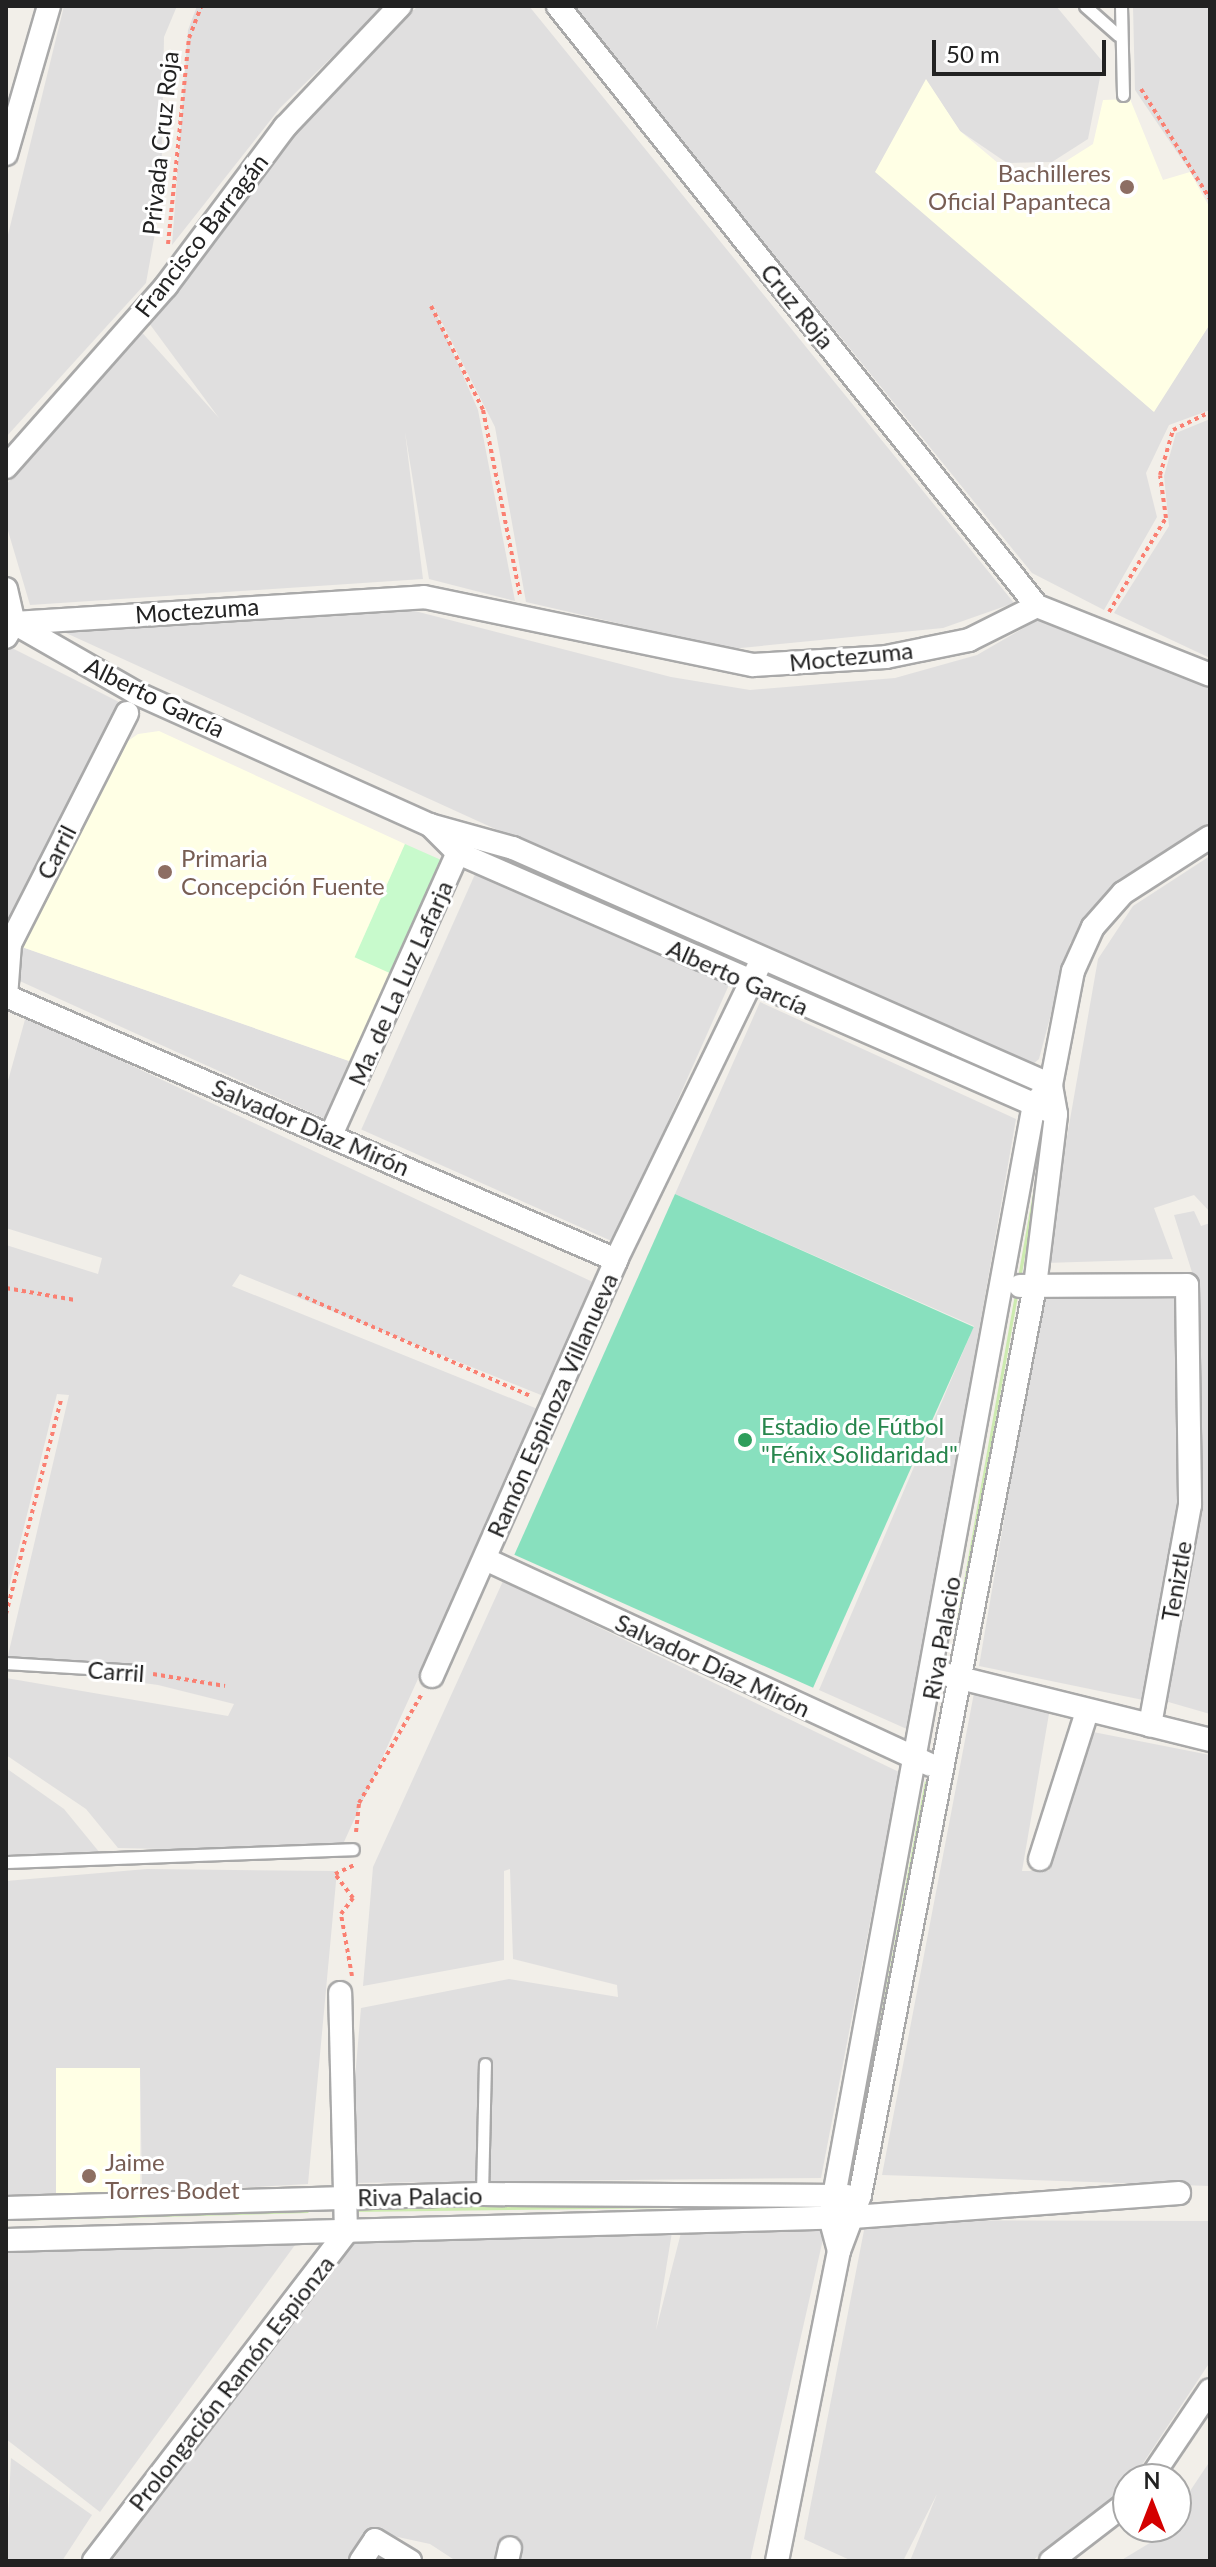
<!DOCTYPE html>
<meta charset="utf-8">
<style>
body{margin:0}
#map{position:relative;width:1216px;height:2567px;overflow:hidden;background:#f2efe9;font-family:Lato,sans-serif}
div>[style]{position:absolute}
.residential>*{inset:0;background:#e0dfdf;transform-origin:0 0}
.education>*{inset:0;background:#ffffe5;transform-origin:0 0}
.grass>*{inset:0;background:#cdebb0}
.park>*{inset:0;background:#c8facc;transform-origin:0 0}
.pitch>*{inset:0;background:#88e0be;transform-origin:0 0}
.path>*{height:4px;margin-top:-2px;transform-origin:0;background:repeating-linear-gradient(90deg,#fa8072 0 4px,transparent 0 8px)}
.roads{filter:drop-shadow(2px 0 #a9a9a9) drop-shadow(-2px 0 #a9a9a9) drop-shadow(0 2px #a9a9a9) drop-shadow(0 -2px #a9a9a9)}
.service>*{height:11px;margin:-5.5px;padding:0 5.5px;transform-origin:5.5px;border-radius:5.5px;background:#fff}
.minor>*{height:22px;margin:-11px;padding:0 11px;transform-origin:11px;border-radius:11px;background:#fff}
.dots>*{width:22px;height:22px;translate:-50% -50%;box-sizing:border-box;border:4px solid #fff;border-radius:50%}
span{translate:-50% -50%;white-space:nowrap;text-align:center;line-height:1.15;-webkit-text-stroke:6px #fff;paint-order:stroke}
.street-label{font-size:24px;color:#222}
.education-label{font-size:24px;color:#785e54}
.right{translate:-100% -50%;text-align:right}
.left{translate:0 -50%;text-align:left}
.leisure-label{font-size:24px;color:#27864d}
.frame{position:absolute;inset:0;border:8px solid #222;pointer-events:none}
.north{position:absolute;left:1112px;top:2463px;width:80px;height:80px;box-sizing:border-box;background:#fff;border:2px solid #a7a7a7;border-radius:50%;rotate:0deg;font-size:22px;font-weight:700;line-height:32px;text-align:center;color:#222}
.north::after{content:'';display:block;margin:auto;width:28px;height:36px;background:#d40000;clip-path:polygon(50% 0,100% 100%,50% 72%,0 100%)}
.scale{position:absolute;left:932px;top:40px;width:174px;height:36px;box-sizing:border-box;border:4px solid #222;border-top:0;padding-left:10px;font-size:24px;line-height:28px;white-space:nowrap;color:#222;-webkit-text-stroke:6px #fff;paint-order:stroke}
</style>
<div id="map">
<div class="residential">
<i style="clip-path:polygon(64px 6px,177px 6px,164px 37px,161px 200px,146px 283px,6px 437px,6px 243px)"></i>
<i style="clip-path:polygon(197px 6px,384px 6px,280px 108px,172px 245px,188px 30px)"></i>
<i style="clip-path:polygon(418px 6px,529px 6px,1014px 603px,943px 628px,730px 649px,526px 602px,495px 427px,430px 299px,478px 410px,515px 601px,429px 579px,405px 432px,423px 579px,30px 605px,6px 524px,6px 485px,138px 328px,219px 418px,146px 319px,284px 132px)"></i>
<i style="clip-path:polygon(572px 6px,1056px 6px,1103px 62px,1088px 139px,1052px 162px,1007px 163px,960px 131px,925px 79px,1068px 335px,1153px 411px,1210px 324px,1210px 410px,1169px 425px,1146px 473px,1157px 517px,1104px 610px,1032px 573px)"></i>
<i style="clip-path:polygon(1133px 6px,1210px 6px,1210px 201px,1135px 90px)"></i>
<i style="clip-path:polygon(1210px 419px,1210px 658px,1114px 613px,1169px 526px,1164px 476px,1176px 433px)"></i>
<i style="clip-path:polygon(272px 607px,407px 609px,671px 677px,750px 690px,895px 678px,977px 655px,1041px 618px,1210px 689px,1210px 831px,1106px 904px,1070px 943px,1039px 1059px,1025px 1071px,55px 628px)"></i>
<i style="clip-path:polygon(10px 647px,121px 703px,6px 928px,6px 653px)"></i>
<i style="clip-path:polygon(1210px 856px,1210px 1212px,1194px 1195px,1154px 1208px,1173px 1259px,1045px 1263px,1098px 959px,1133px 906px)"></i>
<i style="left:476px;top:872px;width:277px;height:282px;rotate:24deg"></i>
<i style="clip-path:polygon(19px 946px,349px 1061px,325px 1119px,13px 978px)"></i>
<i style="clip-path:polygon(760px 1002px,1016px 1119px,909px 1730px,819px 1690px,974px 1326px,675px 1194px)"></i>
<i style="clip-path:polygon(26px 1016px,597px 1284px,546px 1397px,240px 1274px,232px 1286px,540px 1410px,339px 1853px,118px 1848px,86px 1809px,6px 1755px,6px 1678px,228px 1716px,234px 1704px,158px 1685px,6px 1664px,69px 1395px,57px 1394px,6px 1599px,6px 1245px,98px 1274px,102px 1258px,6px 1228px,6px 1088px)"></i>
<i style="clip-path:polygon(1194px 1211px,1201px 1226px,1210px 1223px,1210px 1714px,1165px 1701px,1196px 1285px,1174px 1215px)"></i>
<i style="clip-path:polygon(1174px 1287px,1182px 1301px,1182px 1506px,1148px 1701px,979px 1666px,1042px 1298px,1050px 1290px)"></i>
<i style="clip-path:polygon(503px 1581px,899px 1772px,821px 2178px,346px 2183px,361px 2008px,509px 1979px,618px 1997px,617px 1985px,513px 1959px,510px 1869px,504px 1871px,504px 1960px,363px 1986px,373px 1867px)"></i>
<i style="clip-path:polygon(974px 1693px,1050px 1708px,1022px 1871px,1049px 1871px,1083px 1730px,1210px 1755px,1210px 2186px,882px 2175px)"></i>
<i style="clip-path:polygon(6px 1768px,64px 1809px,100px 1853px,6px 1856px)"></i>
<i style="clip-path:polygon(147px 1869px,337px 1871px,308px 2184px,142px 2193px,140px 2068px,56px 2069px,56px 2194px,6px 2196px,6px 1881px)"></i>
<i style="clip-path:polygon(866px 2220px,1210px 2221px,1210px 2362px,1128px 2486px,1032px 2561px,910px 2561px,937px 2494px,903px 2561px,852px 2561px,804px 2539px)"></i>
<i style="clip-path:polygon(683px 2225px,826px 2226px,750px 2561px,456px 2561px,430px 2544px,384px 2534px,365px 2561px,112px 2561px,351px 2234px,673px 2226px,656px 2330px)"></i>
<i style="clip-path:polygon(303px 2234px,100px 2512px,6px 2439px,6px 2242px)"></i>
<i style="clip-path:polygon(11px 2458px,92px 2515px,62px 2561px,6px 2561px)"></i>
<i style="clip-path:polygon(1210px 2461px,1210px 2561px,1120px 2561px,1176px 2527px,1176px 2512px)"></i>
</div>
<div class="education">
<i style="clip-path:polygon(926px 79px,960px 131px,1005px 169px,1055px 168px,1093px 144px,1103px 100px,1130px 99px,1163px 180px,1190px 172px,1210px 208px,1210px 324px,1154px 412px,875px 172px)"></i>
<i style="clip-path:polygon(159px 731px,405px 844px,356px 957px,392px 973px,349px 1061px,19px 946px,115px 750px,138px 734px)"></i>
<i style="left:56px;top:2068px;width:84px;height:126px"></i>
</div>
<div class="grass">
<i style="clip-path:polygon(1043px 1137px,1046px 1140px,957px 1636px,955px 1632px)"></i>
<i style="clip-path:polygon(925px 1781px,928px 1785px,858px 2161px,854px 2158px)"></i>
<i style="clip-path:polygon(758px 2200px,758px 2207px,355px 2212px,352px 2206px)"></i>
<i style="clip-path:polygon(312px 2209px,308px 2213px,6px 2221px,6px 2214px)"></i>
</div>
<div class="park">
<i style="left:405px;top:844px;width:39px;height:124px;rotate:24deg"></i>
</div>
<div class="pitch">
<i style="left:675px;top:1194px;width:327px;height:395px;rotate:24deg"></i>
</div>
<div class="path">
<i style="left:1141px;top:89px;width:130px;rotate:57.9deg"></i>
<i style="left:168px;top:244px;width:207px;rotate:-84.2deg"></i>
<i style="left:189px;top:38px;width:34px;rotate:-69deg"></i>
<i style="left:431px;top:306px;width:116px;rotate:63.4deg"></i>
<i style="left:483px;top:410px;width:189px;rotate:78.7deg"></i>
<i style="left:1109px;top:612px;width:110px;rotate:-58.8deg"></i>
<i style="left:1166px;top:518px;width:43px;rotate:-97.9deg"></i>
<i style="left:1160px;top:475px;width:47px;rotate:-73.9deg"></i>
<i style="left:1173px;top:430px;width:41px;rotate:-25.9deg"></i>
<i style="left:6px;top:1288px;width:70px;rotate:9.9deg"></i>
<i style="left:298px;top:1294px;width:253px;rotate:23.7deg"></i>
<i style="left:6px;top:1614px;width:221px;rotate:-75.6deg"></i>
<i style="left:153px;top:1674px;width:73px;rotate:9.5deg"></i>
<i style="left:356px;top:1832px;width:29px;rotate:-84deg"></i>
<i style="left:359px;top:1803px;width:125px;rotate:-60.1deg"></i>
<i style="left:352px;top:1976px;width:63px;rotate:-100.1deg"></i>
<i style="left:341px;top:1914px;width:20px;rotate:-53deg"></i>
<i style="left:353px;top:1898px;width:30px;rotate:-127deg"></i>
<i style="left:335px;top:1874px;width:21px;rotate:-25deg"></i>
</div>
<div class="roads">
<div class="service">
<i style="left:1085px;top:6px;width:44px;rotate:41.3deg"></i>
<i style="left:1121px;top:6px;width:89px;rotate:88.7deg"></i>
<i style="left:6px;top:1663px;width:131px;rotate:3.5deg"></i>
<i style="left:6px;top:1862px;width:347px;rotate:-2.1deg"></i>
<i style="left:482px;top:2194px;width:130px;rotate:-88.7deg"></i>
</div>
<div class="minor">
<i style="left:558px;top:6px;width:768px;rotate:51.4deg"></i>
<i style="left:6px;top:154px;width:154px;rotate:-73.8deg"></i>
<i style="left:6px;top:467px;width:242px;rotate:-48.5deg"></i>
<i style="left:166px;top:286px;width:199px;rotate:-53.2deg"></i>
<i style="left:285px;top:127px;width:167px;rotate:-46.5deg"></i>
<i style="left:6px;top:589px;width:35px;rotate:77deg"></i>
<i style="left:14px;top:623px;width:16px;rotate:120deg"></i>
<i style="left:14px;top:623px;width:411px;rotate:-3.6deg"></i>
<i style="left:424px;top:597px;width:336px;rotate:11.7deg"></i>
<i style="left:753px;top:665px;width:133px;rotate:-3.4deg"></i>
<i style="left:886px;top:657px;width:85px;rotate:-11.6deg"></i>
<i style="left:969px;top:640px;width:76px;rotate:-26.6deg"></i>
<i style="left:1037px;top:606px;width:186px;rotate:21.7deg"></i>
<i style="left:14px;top:623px;width:141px;rotate:29.8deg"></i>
<i style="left:136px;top:693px;width:322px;rotate:24.2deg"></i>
<i style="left:430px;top:825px;width:86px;rotate:15.5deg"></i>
<i style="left:513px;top:848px;width:588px;rotate:23.77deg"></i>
<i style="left:430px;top:825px;width:40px;rotate:45deg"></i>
<i style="left:458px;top:853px;width:643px;rotate:23.57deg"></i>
<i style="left:6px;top:996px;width:665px;rotate:23.4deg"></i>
<i style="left:6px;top:997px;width:53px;rotate:-85.7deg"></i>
<i style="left:10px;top:944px;width:259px;rotate:-63.1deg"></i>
<i style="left:331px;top:1135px;width:322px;rotate:-65.8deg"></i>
<i style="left:1020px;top:1286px;width:167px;rotate:-0.3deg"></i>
<i style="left:1187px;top:1285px;width:220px;rotate:89.2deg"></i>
<i style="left:1190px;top:1505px;width:224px;rotate:100.3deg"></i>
<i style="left:485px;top:1559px;width:490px;rotate:24.8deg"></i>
<i style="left:944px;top:1674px;width:274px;rotate:13.9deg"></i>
<i style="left:432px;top:1676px;width:455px;rotate:-66.1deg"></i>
<i style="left:616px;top:1260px;width:331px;rotate:-64.1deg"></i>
<i style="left:1040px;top:1859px;width:151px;rotate:-72.3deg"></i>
<i style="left:6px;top:2208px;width:476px;rotate:-1.7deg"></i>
<i style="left:482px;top:2194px;width:365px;rotate:0.3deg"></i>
<i style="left:6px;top:2240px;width:847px;rotate:-1.56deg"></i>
<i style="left:853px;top:2217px;width:327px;rotate:-4.2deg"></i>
<i style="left:839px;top:2251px;width:34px;rotate:-105deg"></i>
<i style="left:830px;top:2218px;width:1133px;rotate:-79.62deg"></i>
<i style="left:1034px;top:1104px;width:25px;rotate:-48deg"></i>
<i style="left:1150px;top:2479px;width:107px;rotate:-56deg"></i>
<i style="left:94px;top:2561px;width:414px;rotate:-52.5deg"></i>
<i style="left:346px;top:2233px;width:240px;rotate:-91.4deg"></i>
<i style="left:361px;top:2561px;width:25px;rotate:-56deg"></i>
<i style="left:375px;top:2540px;width:41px;rotate:31deg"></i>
<i style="left:507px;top:2561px;width:13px;rotate:-77deg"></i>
<i style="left:777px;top:2561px;width:316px;rotate:-78.7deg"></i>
<i style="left:839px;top:2251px;width:60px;rotate:-69.4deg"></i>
<i style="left:860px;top:2195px;width:926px;rotate:-79.1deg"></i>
<i style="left:1035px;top:1286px;width:173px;rotate:-83deg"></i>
<i style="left:1056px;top:1114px;width:29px;rotate:-100deg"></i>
<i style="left:1051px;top:1085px;width:116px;rotate:-79.1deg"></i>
<i style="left:1073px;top:971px;width:48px;rotate:-65.6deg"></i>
<i style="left:1093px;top:927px;width:45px;rotate:-48.6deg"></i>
<i style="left:1123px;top:893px;width:103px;rotate:-32.8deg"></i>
<i style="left:1051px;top:2561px;width:97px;rotate:-37.5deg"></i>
</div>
</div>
<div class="dots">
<i style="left:1127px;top:187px;background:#8d6e63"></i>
<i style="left:165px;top:872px;background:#8d6e63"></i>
<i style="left:745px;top:1440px;background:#2e9e5b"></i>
<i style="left:89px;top:2176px;background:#8d6e63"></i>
</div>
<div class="street-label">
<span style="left:160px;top:143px;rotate:-84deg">Privada Cruz Roja</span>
<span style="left:201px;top:235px;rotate:-52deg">Francisco Barragán</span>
<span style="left:798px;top:306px;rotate:51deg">Cruz Roja</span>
<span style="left:197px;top:610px;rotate:-4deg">Moctezuma</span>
<span style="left:851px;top:656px;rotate:-6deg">Moctezuma</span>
<span style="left:155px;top:697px;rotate:26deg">Alberto García</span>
<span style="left:56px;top:852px;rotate:-63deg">Carril</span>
<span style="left:738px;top:977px;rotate:24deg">Alberto García</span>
<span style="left:400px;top:983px;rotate:-66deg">Ma. de La Luz Lafarja</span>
<span style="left:311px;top:1127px;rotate:23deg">Salvador Díaz Mirón</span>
<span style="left:552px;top:1405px;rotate:-66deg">Ramón Espinoza Villanueva</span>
<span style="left:1176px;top:1581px;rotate:-80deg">Teniztle</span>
<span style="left:941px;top:1638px;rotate:-80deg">Riva Palacio</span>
<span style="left:713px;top:1665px;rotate:25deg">Salvador Díaz Mirón</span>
<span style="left:116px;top:1671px;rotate:4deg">Carril</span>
<span style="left:420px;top:2196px;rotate:-1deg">Riva Palacio</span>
<span style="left:231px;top:2383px;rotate:-52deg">Prolongación Ramón Espionza</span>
</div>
<div class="education-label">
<span class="right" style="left:1111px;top:187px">Bachilleres<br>Oficial Papanteca</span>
<span class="left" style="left:181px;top:872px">Primaria<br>Concepción Fuente</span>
<span class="left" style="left:105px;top:2176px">Jaime<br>Torres Bodet</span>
</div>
<div class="leisure-label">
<span class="left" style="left:761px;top:1440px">Estadio de Fútbol<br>"Fénix Solidaridad"</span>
</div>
<div class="frame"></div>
<div class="north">N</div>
<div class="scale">50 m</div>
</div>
